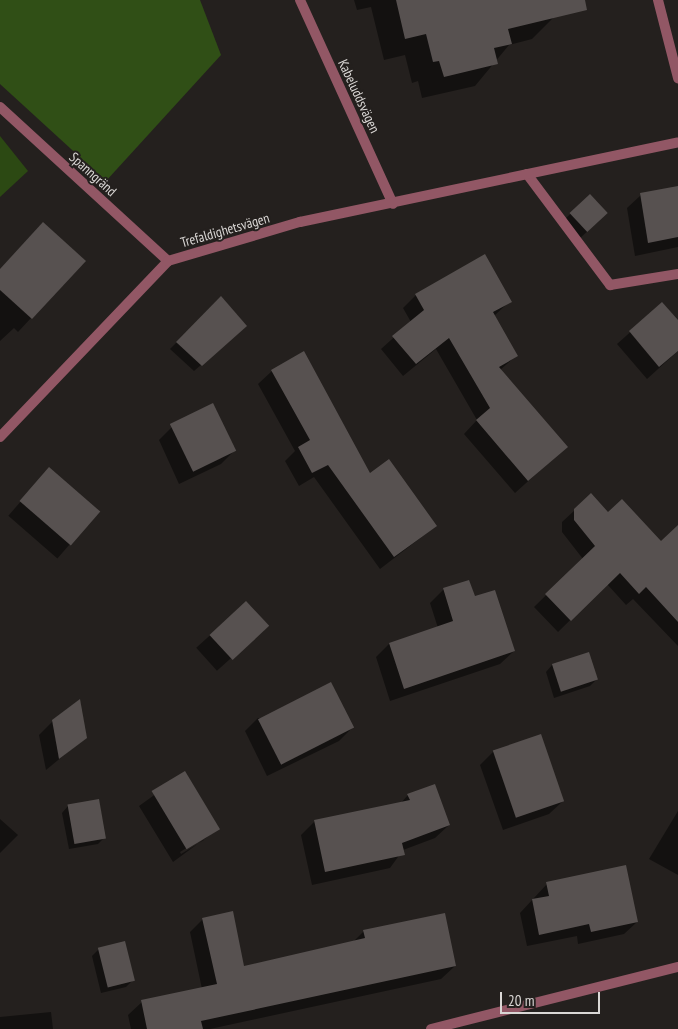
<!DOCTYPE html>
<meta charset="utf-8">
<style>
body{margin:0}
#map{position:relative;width:678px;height:1029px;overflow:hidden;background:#24201e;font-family:"PT Sans Narrow",sans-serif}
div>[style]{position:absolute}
.green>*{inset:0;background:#2c4913}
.forest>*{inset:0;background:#304f16}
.shadow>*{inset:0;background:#0007;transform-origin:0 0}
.building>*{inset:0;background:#575150;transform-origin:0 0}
.minor>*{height:10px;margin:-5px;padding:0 5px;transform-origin:5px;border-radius:5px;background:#925765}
span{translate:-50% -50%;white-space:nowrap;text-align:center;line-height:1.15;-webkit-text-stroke:4px #24201e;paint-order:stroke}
.street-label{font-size:14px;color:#dad7d5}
.scale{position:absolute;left:500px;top:992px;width:100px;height:22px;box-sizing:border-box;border:2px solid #dad7d5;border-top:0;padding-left:6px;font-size:15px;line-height:18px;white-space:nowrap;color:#dad7d5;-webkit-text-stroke:4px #24201e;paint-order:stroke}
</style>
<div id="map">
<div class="green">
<i style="clip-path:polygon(0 136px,28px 171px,0 197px)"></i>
</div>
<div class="forest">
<i style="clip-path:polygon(0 0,200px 0,221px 55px,106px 181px,0 84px)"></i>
</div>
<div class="shadow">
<i style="clip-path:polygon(354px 0,560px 0,554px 17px,532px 39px,509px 45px,475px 86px,422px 98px,418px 81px,412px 83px,405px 55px,384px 60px,371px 7px,357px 10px)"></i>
<i style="clip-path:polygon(678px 187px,678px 247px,635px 256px,627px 208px,641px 195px)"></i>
<i style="clip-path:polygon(590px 195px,600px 220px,579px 239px,563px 221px)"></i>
<i style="clip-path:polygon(485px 256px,510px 301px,494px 316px,517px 355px,500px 370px,566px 447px,515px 493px,464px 434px,477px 420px,436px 349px,403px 376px,381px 349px,411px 322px,403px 308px,416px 295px)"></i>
<i style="clip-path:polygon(84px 261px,18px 332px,14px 328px,0 341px,0 269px)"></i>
<i style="clip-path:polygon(221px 298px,238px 333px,194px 371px,170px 349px)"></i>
<i style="clip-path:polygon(662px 304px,678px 322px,678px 351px,647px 379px,617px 344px)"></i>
<i style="clip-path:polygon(272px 371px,370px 475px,436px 526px,380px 569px,314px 477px,299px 486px,285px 461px,295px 451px,258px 384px)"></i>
<i style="clip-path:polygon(172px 427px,234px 451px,221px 464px,179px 484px,159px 440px)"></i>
<i style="left:49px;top:469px;width:65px;height:62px;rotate:41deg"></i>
<i style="clip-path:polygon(575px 510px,608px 514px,678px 561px,678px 646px,633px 599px,626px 605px,607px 584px,558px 632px,534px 607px,583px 559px,562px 532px,562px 522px)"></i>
<i style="clip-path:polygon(468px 581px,474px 598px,514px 651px,500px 664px,390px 701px,376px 657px,389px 644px,438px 628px,430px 603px,443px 590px)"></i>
<i style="left:246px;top:603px;width:31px;height:67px;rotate:48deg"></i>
<i style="clip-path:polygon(552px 665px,596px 680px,590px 686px,554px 698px,546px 672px)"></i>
<i style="clip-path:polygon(258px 718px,352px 728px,339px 741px,267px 776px,245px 731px)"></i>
<i style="clip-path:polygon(53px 721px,86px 737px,46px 770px,39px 735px)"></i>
<i style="clip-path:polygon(540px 735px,563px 801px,549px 814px,503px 830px,480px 765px,493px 752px)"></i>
<i style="clip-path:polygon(evenodd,185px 773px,218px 829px,173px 862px,139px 806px,185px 773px,204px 837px,204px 840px,181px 854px,180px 852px,204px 837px)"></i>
<i style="clip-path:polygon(408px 795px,449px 825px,435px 838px,403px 850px,390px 868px,312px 885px,301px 835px,315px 821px,400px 804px)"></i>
<i style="clip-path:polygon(68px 806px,105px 837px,98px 844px,69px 849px,62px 813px)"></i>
<i style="clip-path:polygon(678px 811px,678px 875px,649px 859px)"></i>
<i style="clip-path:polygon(0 819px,18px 835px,0 853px)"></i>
<i style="clip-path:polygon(547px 884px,637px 922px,624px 934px,578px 944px,577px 936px,527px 946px,520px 913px)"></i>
<i style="clip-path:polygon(203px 919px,243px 967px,353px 942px,364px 931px,455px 966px,441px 979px,210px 1029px,131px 1029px,128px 1015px,142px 1002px,202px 989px,190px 932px)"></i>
<i style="clip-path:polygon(99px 949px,133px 980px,126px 987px,101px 993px,92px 956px)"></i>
<i style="clip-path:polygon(51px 1012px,53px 1029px,0 1029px,0 1017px)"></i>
</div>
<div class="building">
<i style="clip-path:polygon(396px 0,585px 0,587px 10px,508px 29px,512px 44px,494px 48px,498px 64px,444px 77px,439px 61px,433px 62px,426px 34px,405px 39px)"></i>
<i style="clip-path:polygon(678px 186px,678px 237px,648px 243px,640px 193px)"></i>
<i style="left:590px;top:194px;width:26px;height:28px;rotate:47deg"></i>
<i style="clip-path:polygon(43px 222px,86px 261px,32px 319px,0 290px,0 269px)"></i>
<i style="clip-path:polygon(485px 254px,512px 302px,493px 312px,518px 356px,499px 367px,568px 447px,528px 481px,476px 420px,490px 408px,449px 338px,416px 364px,392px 336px,424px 310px,415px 294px)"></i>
<i style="clip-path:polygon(221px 296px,247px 326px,202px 366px,176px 342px)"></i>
<i style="clip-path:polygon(662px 302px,678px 320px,678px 351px,659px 367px,629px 331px)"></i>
<i style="clip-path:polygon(304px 351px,370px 473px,389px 459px,437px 526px,394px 557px,328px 465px,312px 473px,298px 447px,310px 440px,271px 370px)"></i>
<i style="left:213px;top:403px;width:53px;height:48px;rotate:64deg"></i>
<i style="left:49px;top:467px;width:68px;height:45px;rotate:41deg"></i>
<i style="clip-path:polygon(591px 493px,608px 512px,622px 499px,661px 541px,678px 525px,678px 622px,646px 587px,639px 594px,620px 573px,571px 621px,545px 594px,595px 546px,574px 520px,574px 509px)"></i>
<i style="clip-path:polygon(469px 580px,475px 596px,495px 590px,515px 651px,404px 689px,389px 643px,453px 621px,443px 588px)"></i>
<i style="left:246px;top:601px;width:34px;height:50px;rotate:47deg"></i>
<i style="left:589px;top:652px;width:29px;height:39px;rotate:72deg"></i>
<i style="left:331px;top:682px;width:51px;height:82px;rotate:63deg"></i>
<i style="clip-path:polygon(80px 699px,87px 738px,59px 759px,52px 720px)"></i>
<i style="left:541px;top:734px;width:71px;height:51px;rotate:71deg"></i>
<i style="left:185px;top:771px;width:68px;height:39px;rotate:59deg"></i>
<i style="clip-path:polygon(435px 784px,450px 825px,402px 843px,405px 855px,325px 872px,314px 820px,410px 800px,407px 794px)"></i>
<i style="left:99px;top:799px;width:40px;height:32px;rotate:80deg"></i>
<i style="clip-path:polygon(626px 865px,638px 922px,591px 932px,589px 924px,539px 935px,532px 899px,549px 896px,546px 882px)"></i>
<i style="clip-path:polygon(233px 911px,244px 966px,365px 938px,363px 930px,445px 913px,456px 966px,201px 1021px,203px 1029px,147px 1029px,141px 1000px,217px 984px,202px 918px)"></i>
<i style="left:125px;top:941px;width:41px;height:28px;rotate:76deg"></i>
</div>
<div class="minor">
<i style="left:300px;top:0;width:224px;rotate:65.5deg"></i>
<i style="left:658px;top:0;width:81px;rotate:75.6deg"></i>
<i style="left:0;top:107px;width:228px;rotate:42.5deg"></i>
<i style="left:527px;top:174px;width:139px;rotate:53.2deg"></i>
<i style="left:610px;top:285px;width:69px;rotate:-9.2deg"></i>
<i style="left:0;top:437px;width:243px;rotate:-46.3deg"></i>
<i style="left:168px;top:261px;width:138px;rotate:-16.5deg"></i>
<i style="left:300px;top:222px;width:386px;rotate:-11.9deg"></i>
<i style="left:431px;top:1029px;width:255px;rotate:-14.1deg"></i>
</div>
<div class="street-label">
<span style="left:359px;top:96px;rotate:65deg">Kabeluddsvägen</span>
<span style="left:93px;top:174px;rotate:42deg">Spanngränd</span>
<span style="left:225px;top:230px;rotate:-16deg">Trefaldighetsvägen</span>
</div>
<div class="scale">20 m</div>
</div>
